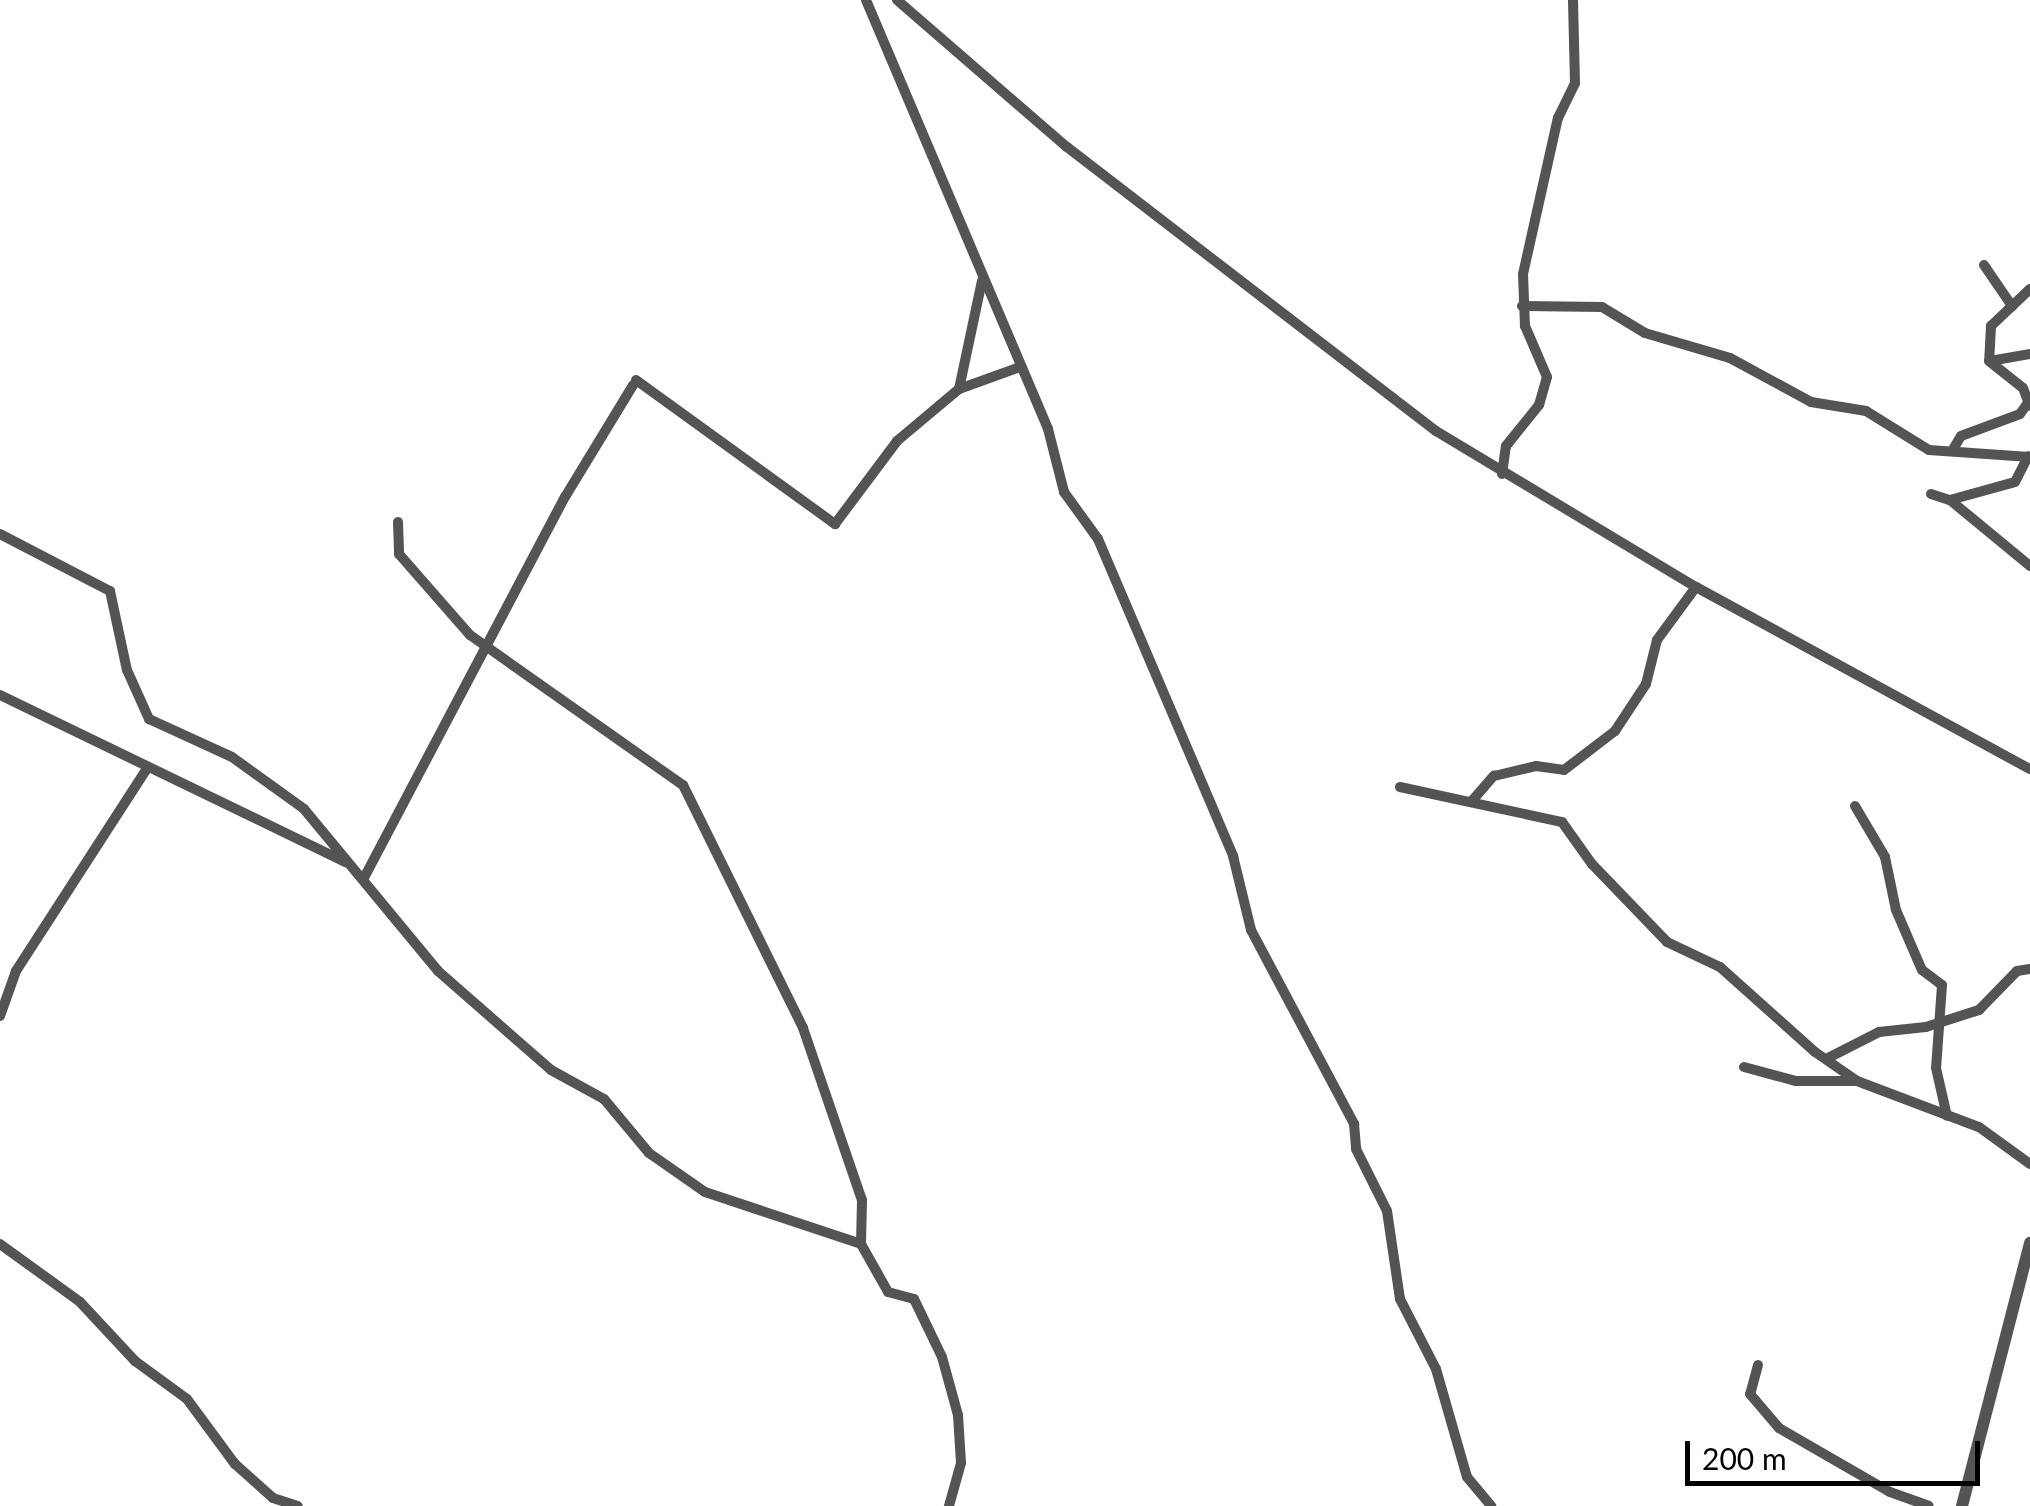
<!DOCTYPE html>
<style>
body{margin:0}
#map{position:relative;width:2030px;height:1506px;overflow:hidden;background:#fff;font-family:Lato,sans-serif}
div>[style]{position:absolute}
.minor>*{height:10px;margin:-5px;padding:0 5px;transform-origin:5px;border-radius:5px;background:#545454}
.tertiary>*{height:12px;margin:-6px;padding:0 6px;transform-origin:6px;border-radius:6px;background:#545454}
span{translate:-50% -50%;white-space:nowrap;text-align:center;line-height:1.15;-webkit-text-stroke:9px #fff;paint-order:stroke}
.scale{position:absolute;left:1685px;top:1441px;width:295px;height:45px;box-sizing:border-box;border:5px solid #000;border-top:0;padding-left:12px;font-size:30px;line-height:35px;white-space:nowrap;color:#000;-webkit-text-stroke:8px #fff;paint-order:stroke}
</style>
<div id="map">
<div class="minor">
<i style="left:866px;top:0;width:466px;rotate:67deg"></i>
<i style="left:1048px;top:429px;width:65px;rotate:75.7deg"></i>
<i style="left:1064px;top:492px;width:58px;rotate:54.1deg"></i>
<i style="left:1098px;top:539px;width:345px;rotate:66.9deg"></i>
<i style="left:1233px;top:856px;width:76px;rotate:76.3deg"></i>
<i style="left:1251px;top:930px;width:220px;rotate:62deg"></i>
<i style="left:1354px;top:1124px;width:25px;rotate:85deg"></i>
<i style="left:1356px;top:1149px;width:69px;rotate:63.4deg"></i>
<i style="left:1387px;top:1211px;width:89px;rotate:81.6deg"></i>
<i style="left:1400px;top:1299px;width:79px;rotate:62.8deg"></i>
<i style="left:1436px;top:1369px;width:112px;rotate:74deg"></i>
<i style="left:1467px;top:1477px;width:38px;rotate:50deg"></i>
<i style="left:897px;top:0;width:225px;rotate:40.9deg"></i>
<i style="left:1067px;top:147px;width:466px;rotate:37.6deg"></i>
<i style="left:1436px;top:431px;width:303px;rotate:31deg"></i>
<i style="left:1696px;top:587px;width:380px;rotate:28.6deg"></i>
<i style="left:1984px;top:265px;width:50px;rotate:55.7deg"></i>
<i style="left:2030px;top:289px;width:54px;rotate:136.5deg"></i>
<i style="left:1991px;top:326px;width:35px;rotate:93deg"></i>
<i style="left:1989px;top:361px;width:43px;rotate:38.5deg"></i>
<i style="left:2023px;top:388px;width:19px;rotate:69deg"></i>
<i style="left:1522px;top:306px;width:80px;rotate:0.7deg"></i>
<i style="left:1602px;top:307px;width:50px;rotate:31.2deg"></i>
<i style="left:1645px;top:333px;width:89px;rotate:16.4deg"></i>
<i style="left:1730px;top:358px;width:92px;rotate:28.5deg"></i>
<i style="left:1811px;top:402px;width:56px;rotate:9.3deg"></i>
<i style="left:1866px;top:411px;width:74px;rotate:31.8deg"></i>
<i style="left:1929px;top:450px;width:101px;rotate:4deg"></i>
<i style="left:1990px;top:361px;width:41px;rotate:-9.9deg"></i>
<i style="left:636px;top:380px;width:246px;rotate:35.9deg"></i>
<i style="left:835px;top:524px;width:104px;rotate:-53.2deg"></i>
<i style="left:897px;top:441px;width:81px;rotate:-40deg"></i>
<i style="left:959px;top:389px;width:110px;rotate:-78deg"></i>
<i style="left:959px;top:389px;width:65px;rotate:-19.8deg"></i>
<i style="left:1952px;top:451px;width:17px;rotate:-59deg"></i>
<i style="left:1961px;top:436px;width:63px;rotate:-20.4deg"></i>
<i style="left:2020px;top:414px;width:12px;rotate:-55deg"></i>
<i style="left:1502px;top:474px;width:28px;rotate:-82deg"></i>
<i style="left:1506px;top:446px;width:53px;rotate:-51.2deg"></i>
<i style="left:1539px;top:405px;width:29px;rotate:-74deg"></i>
<i style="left:1547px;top:377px;width:56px;rotate:-113.3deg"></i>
<i style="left:1525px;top:326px;width:52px;rotate:-92.2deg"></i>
<i style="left:1523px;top:274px;width:160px;rotate:-77.4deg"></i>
<i style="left:1558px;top:118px;width:39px;rotate:-64deg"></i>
<i style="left:1575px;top:83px;width:83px;rotate:-91.4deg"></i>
<i style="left:1931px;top:494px;width:20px;rotate:18deg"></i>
<i style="left:1950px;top:500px;width:104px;rotate:39.5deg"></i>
<i style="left:1950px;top:500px;width:67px;rotate:-15.5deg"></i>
<i style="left:2015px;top:482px;width:29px;rotate:-63deg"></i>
<i style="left:398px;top:522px;width:32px;rotate:88deg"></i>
<i style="left:399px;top:554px;width:108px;rotate:48.8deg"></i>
<i style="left:470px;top:635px;width:261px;rotate:35.2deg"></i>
<i style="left:683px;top:785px;width:271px;rotate:63.7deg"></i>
<i style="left:803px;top:1028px;width:182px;rotate:71.1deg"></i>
<i style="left:862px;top:1200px;width:44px;rotate:91.3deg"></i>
<i style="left:0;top:534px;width:124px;rotate:27.4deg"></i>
<i style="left:110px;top:591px;width:81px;rotate:77.9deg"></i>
<i style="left:127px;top:670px;width:54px;rotate:65.8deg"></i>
<i style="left:149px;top:719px;width:91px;rotate:24.6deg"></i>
<i style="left:232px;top:757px;width:89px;rotate:35.8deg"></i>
<i style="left:304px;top:809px;width:210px;rotate:50.4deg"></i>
<i style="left:438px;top:971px;width:150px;rotate:41.2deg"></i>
<i style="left:551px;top:1070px;width:60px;rotate:28.7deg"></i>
<i style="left:604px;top:1099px;width:70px;rotate:50.2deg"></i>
<i style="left:649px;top:1153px;width:68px;rotate:34.9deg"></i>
<i style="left:705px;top:1192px;width:164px;rotate:18.4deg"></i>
<i style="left:861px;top:1244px;width:55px;rotate:60.6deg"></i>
<i style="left:888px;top:1292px;width:27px;rotate:15deg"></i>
<i style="left:914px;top:1299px;width:64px;rotate:64.2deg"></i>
<i style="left:942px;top:1357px;width:60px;rotate:74.6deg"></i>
<i style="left:958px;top:1415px;width:48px;rotate:86.4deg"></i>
<i style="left:961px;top:1463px;width:45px;rotate:105.6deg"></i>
<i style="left:0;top:695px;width:384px;rotate:25.8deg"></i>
<i style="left:1400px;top:787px;width:166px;rotate:12.2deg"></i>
<i style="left:1562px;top:822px;width:52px;rotate:54.5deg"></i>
<i style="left:1592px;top:864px;width:108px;rotate:46.1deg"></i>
<i style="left:1667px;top:942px;width:59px;rotate:25.3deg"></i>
<i style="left:1720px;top:967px;width:127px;rotate:41.8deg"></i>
<i style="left:1815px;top:1052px;width:51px;rotate:34.6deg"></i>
<i style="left:1857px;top:1081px;width:130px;rotate:20.7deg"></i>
<i style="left:1979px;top:1127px;width:63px;rotate:36deg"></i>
<i style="left:1471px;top:802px;width:35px;rotate:-49deg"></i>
<i style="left:1494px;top:776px;width:43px;rotate:-13.4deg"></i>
<i style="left:1536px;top:766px;width:28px;rotate:8deg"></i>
<i style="left:1564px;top:770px;width:64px;rotate:-37.4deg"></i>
<i style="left:1615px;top:731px;width:56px;rotate:-56.6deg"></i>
<i style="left:1646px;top:684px;width:45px;rotate:-76deg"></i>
<i style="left:1657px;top:640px;width:66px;rotate:-53.7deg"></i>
<i style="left:1855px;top:806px;width:59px;rotate:59.5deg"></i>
<i style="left:1885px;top:857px;width:54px;rotate:78.3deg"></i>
<i style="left:1896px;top:910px;width:65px;rotate:66.6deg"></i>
<i style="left:1922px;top:970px;width:25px;rotate:37deg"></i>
<i style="left:1942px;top:985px;width:83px;rotate:94.1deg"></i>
<i style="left:1936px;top:1068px;width:49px;rotate:77.1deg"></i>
<i style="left:365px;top:876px;width:429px;rotate:-62.2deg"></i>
<i style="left:565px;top:497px;width:131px;rotate:-58.7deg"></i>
<i style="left:0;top:1016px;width:48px;rotate:-70.4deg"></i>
<i style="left:16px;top:971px;width:239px;rotate:-57.1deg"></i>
<i style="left:1826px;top:1059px;width:59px;rotate:-27deg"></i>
<i style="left:1879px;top:1032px;width:47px;rotate:-6.1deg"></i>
<i style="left:1926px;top:1027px;width:56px;rotate:-17.8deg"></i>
<i style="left:1979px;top:1010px;width:54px;rotate:-45.7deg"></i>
<i style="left:2017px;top:971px;width:13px;rotate:-9deg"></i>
<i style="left:1744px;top:1067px;width:54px;rotate:15.1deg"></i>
<i style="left:1796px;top:1081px;width:60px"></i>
<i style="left:0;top:1244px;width:99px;rotate:35.9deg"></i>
<i style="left:80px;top:1302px;width:81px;rotate:47deg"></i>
<i style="left:135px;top:1361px;width:64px;rotate:36.2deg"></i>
<i style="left:187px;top:1399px;width:81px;rotate:53.6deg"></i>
<i style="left:235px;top:1464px;width:51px;rotate:41.8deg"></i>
<i style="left:273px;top:1498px;width:26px;rotate:18deg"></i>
<i style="left:1758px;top:1365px;width:30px;rotate:105deg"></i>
<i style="left:1750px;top:1394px;width:45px;rotate:49.5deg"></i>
<i style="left:1779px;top:1428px;width:128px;rotate:30deg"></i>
<i style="left:1890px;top:1492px;width:41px;rotate:19.7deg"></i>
</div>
<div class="tertiary">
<i style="left:1962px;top:1506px;width:272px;rotate:-75.5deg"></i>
</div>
<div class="scale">200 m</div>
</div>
